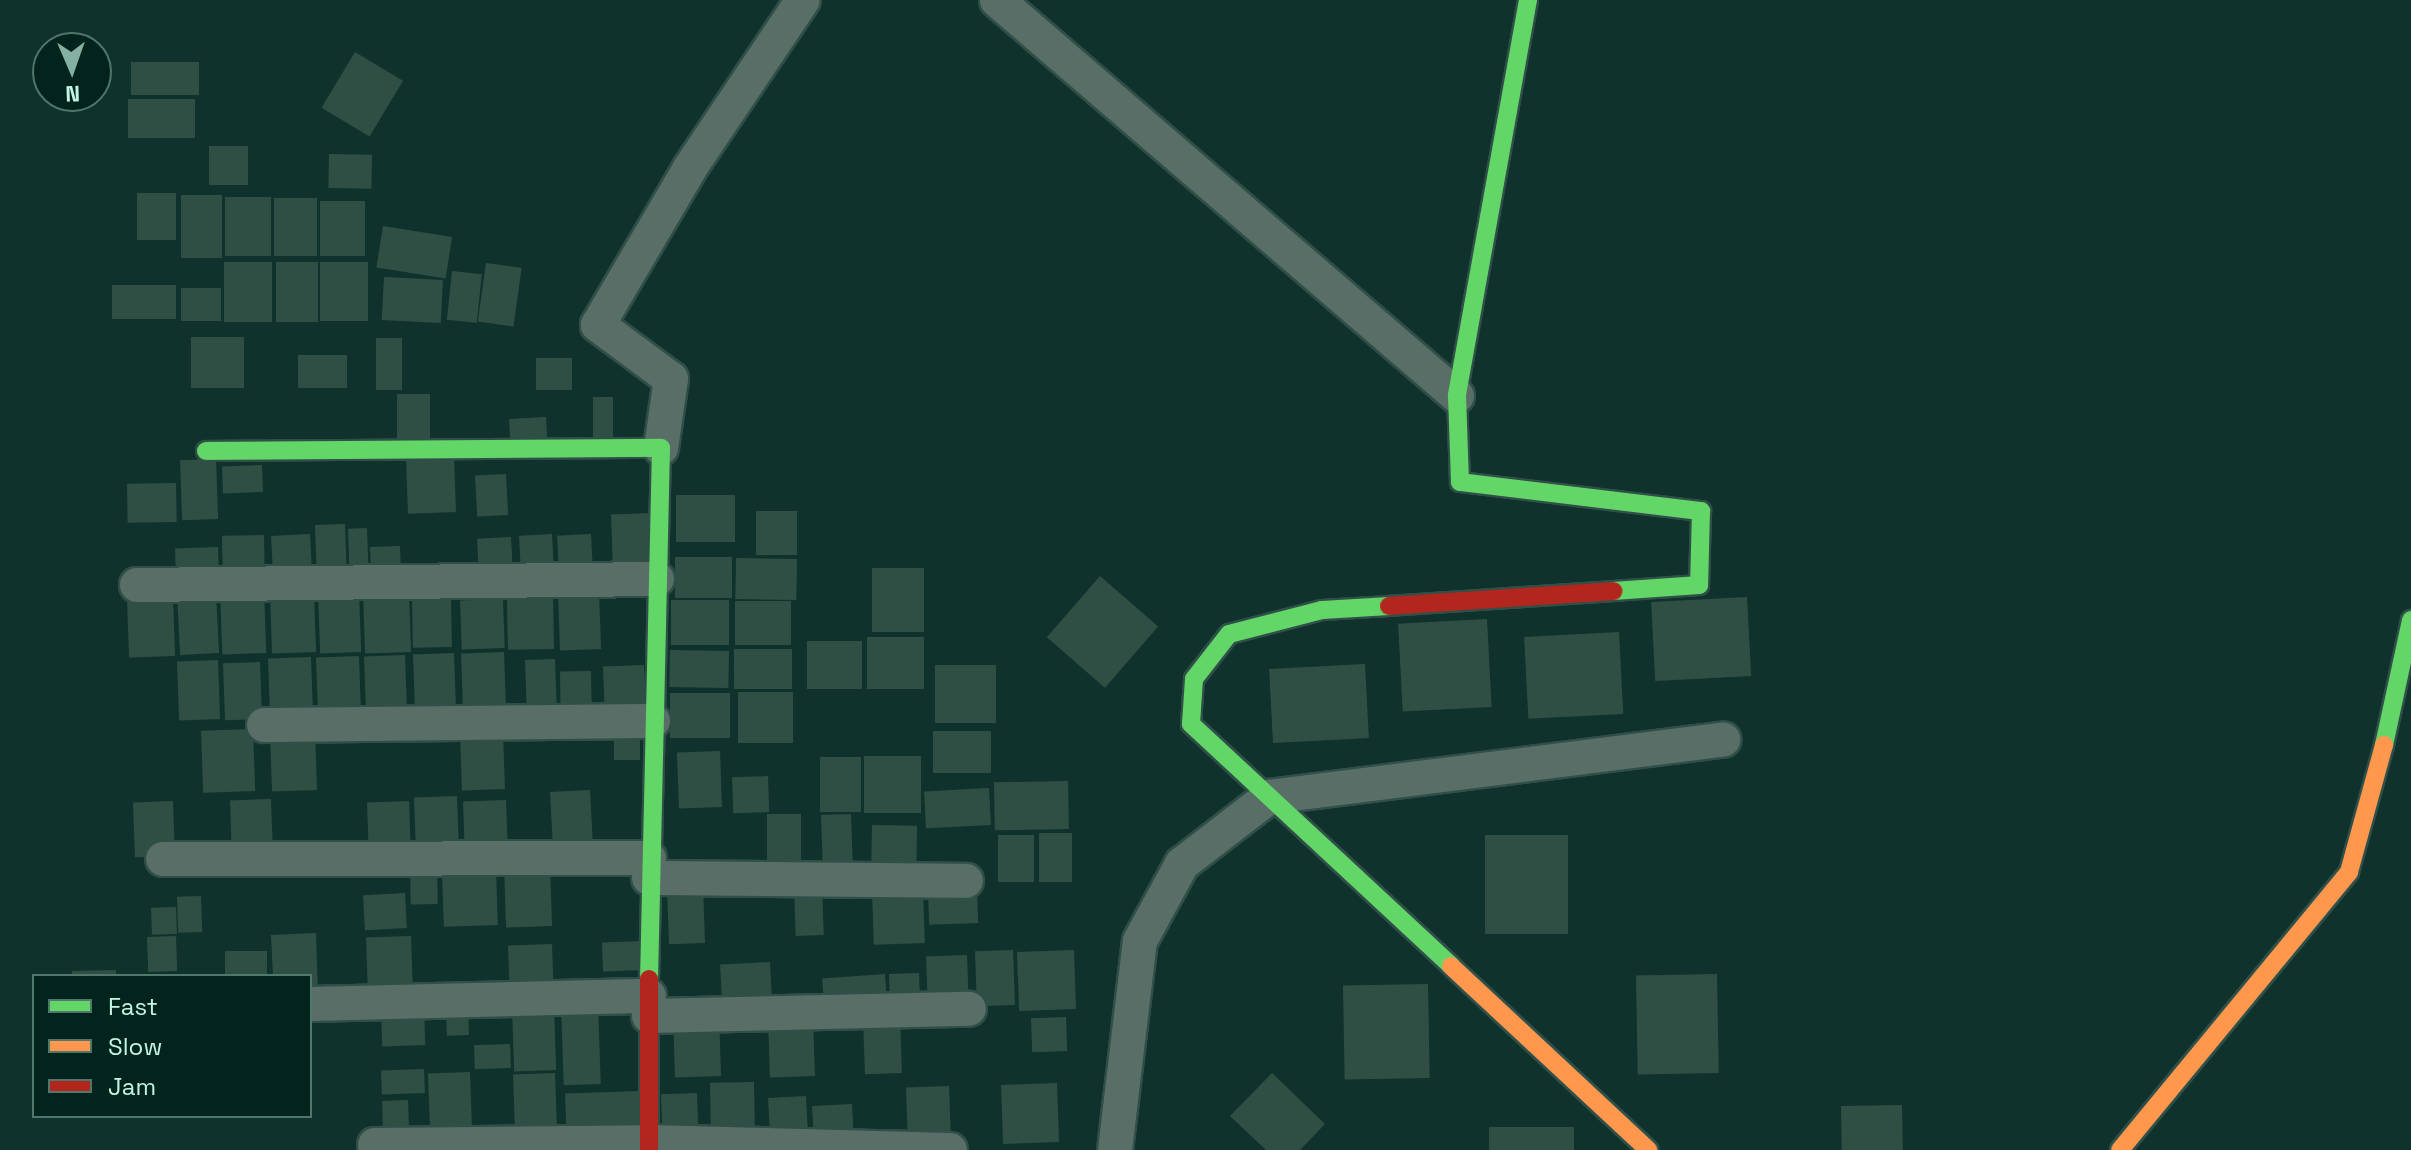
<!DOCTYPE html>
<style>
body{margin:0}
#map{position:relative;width:2411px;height:1150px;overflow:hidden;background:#10322c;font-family:"Space Grotesk",sans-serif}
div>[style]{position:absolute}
.building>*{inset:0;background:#304f44;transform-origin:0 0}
.roads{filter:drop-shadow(2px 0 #2f4f48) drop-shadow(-2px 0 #2f4f48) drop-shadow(0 2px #2f4f48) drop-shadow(0 -2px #2f4f48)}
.street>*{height:34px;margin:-17px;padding:0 17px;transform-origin:17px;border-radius:17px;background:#5a6e68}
.fast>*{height:18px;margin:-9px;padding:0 9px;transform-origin:9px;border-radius:9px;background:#63d668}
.slow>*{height:18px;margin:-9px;padding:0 9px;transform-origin:9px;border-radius:9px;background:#ff974d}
.jam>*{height:18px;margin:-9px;padding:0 9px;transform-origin:9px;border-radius:9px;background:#b3261e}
span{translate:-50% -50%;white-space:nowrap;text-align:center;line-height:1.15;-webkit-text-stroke:8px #02241c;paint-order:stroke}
.legend{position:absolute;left:32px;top:974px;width:280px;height:144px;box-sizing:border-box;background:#02241c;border:2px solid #50776c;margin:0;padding:10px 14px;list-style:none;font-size:24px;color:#c4f4e5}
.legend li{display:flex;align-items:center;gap:16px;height:40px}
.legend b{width:40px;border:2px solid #50776c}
.north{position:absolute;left:32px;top:32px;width:80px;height:80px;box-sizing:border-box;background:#02241c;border:2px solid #50776c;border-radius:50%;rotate:178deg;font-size:22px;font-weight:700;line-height:32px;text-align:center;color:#c4f4e5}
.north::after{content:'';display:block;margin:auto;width:28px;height:36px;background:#85b0a4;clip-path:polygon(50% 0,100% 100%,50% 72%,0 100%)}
</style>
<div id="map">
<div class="building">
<i style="left:355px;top:52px;width:56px;height:65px;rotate:31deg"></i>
<i style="left:131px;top:62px;width:68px;height:33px"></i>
<i style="left:128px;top:99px;width:67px;height:39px"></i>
<i style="left:209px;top:146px;width:39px;height:39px"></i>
<i style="left:329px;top:154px;width:43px;height:34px;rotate:1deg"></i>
<i style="left:176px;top:193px;width:47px;height:39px;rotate:90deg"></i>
<i style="left:181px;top:195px;width:41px;height:63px"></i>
<i style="left:225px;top:197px;width:46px;height:59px"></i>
<i style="left:317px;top:198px;width:58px;height:43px;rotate:90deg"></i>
<i style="left:320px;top:201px;width:45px;height:55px"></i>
<i style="left:383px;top:226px;width:70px;height:42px;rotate:9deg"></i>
<i style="left:224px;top:262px;width:48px;height:60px"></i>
<i style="left:276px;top:262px;width:42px;height:60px"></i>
<i style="left:320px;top:262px;width:48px;height:59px"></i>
<i style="left:486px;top:263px;width:36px;height:59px;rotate:8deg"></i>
<i style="left:452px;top:271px;width:30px;height:49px;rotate:6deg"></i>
<i style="left:384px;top:277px;width:59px;height:43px;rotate:3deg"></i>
<i style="left:112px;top:285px;width:64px;height:34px"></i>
<i style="left:181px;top:288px;width:40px;height:33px"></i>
<i style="left:191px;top:337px;width:53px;height:51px"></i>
<i style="left:376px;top:338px;width:26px;height:52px"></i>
<i style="left:298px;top:355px;width:49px;height:33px"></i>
<i style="left:536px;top:358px;width:36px;height:32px"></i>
<i style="left:397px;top:394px;width:33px;height:48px"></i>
<i style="left:593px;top:397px;width:20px;height:41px"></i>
<i style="left:546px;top:417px;width:22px;height:37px;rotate:87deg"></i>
<i style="left:454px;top:456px;width:56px;height:48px;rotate:88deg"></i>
<i style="left:216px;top:459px;width:60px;height:36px;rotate:88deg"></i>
<i style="left:262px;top:465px;width:27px;height:40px;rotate:88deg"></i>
<i style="left:506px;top:474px;width:41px;height:31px;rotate:87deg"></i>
<i style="left:176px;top:483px;width:39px;height:49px;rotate:89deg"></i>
<i style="left:676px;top:495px;width:59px;height:47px"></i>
<i style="left:756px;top:511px;width:41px;height:44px"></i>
<i style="left:651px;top:513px;width:62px;height:40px;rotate:88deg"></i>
<i style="left:345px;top:524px;width:56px;height:30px;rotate:88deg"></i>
<i style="left:367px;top:528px;width:52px;height:19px;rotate:88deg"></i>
<i style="left:310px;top:534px;width:44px;height:39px;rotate:87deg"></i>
<i style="left:552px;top:534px;width:45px;height:33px;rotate:87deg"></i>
<i style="left:591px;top:534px;width:43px;height:34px;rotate:87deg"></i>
<i style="left:264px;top:535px;width:45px;height:42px;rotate:89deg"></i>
<i style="left:511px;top:537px;width:41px;height:34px;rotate:87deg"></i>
<i style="left:400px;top:546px;width:34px;height:30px;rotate:88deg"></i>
<i style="left:218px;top:547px;width:34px;height:43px;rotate:88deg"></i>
<i style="left:675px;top:557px;width:57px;height:41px"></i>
<i style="left:736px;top:558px;width:61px;height:41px;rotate:1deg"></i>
<i style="left:872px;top:568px;width:52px;height:64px"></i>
<i style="left:1100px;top:576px;width:77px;height:81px;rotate:41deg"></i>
<i style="left:264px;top:589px;width:64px;height:44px;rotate:88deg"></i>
<i style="left:359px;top:591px;width:61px;height:41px;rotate:88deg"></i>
<i style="left:599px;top:591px;width:58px;height:41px;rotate:88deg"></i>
<i style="left:314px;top:593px;width:59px;height:44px;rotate:88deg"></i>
<i style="left:409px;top:593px;width:59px;height:46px;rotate:88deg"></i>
<i style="left:216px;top:594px;width:59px;height:39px;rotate:87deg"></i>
<i style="left:553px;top:595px;width:54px;height:46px;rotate:89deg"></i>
<i style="left:451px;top:597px;width:50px;height:39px;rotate:89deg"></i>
<i style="left:1747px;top:597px;width:79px;height:96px;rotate:87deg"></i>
<i style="left:173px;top:598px;width:58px;height:46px;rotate:88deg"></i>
<i style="left:503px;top:599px;width:49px;height:43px;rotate:88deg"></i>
<i style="left:729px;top:600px;width:45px;height:58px;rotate:90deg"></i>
<i style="left:735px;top:601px;width:56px;height:44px"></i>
<i style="left:1487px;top:619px;width:88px;height:89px;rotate:87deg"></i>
<i style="left:1619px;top:632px;width:82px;height:95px;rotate:87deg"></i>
<i style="left:867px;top:637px;width:57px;height:52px"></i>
<i style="left:807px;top:641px;width:55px;height:48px"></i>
<i style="left:734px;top:649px;width:58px;height:40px"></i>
<i style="left:670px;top:650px;width:59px;height:37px;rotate:1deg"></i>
<i style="left:504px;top:652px;width:60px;height:43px;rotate:88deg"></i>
<i style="left:454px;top:653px;width:56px;height:41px;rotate:88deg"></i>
<i style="left:405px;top:655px;width:60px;height:41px;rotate:88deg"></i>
<i style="left:359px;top:656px;width:62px;height:43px;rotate:88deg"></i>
<i style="left:311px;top:657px;width:60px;height:43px;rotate:88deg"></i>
<i style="left:555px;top:659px;width:57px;height:30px;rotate:88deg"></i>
<i style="left:218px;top:660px;width:59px;height:41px;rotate:88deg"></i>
<i style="left:260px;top:662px;width:57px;height:37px;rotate:88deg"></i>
<i style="left:1365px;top:664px;width:74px;height:96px;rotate:87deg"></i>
<i style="left:644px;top:665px;width:49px;height:41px;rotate:88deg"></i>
<i style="left:935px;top:665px;width:61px;height:58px"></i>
<i style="left:591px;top:671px;width:44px;height:31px;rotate:89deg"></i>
<i style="left:738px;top:692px;width:55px;height:51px"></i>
<i style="left:670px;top:693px;width:60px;height:45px"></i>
<i style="left:253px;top:729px;width:62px;height:52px;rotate:88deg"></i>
<i style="left:933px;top:731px;width:58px;height:42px"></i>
<i style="left:315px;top:732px;width:58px;height:45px;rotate:88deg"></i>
<i style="left:503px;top:733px;width:56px;height:43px;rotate:88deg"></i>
<i style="left:640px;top:734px;width:26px;height:26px;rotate:90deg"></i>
<i style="left:720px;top:751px;width:56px;height:43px;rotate:88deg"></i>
<i style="left:864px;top:756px;width:57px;height:57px"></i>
<i style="left:820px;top:757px;width:41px;height:55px"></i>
<i style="left:768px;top:776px;width:36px;height:36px;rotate:88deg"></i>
<i style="left:1068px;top:781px;width:48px;height:74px;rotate:89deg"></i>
<i style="left:989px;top:788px;width:37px;height:65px;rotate:87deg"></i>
<i style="left:590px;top:790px;width:64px;height:40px;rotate:87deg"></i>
<i style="left:457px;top:796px;width:58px;height:43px;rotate:88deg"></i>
<i style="left:271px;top:799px;width:55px;height:41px;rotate:88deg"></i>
<i style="left:506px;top:800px;width:55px;height:43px;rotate:88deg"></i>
<i style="left:173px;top:801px;width:55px;height:40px;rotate:88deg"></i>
<i style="left:409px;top:801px;width:51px;height:42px;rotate:88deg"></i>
<i style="left:801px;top:814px;width:60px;height:34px;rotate:90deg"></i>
<i style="left:851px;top:814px;width:58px;height:30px;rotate:88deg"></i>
<i style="left:872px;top:825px;width:45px;height:50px;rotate:1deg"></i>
<i style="left:1039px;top:833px;width:33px;height:49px"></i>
<i style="left:998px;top:835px;width:36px;height:47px"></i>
<i style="left:1485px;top:835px;width:83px;height:99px"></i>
<i style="left:437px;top:864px;width:40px;height:27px;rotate:89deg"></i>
<i style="left:550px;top:866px;width:60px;height:46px;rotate:88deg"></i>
<i style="left:496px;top:871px;width:54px;height:54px;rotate:88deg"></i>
<i style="left:703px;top:886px;width:57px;height:36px;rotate:88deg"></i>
<i style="left:822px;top:886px;width:49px;height:28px;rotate:88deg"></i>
<i style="left:923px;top:890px;width:53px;height:51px;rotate:88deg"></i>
<i style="left:977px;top:890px;width:33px;height:49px;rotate:88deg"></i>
<i style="left:405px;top:893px;width:35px;height:42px;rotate:87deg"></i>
<i style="left:201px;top:896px;width:36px;height:24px;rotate:88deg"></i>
<i style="left:176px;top:907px;width:27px;height:25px;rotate:88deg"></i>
<i style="clip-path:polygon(316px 933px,318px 996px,310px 996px,310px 976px,273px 976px,271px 935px)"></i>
<i style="left:176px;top:936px;width:35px;height:29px;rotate:88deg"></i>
<i style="left:411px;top:936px;width:59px;height:45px;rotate:88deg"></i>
<i style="left:642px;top:941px;width:29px;height:40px;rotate:88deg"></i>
<i style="left:552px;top:944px;width:49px;height:44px;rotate:88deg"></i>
<i style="left:1013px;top:950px;width:55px;height:38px;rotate:88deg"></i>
<i style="left:1074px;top:950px;width:59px;height:57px;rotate:88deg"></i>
<i style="left:267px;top:951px;width:25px;height:42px;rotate:90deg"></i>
<i style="left:967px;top:955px;width:48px;height:41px;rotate:88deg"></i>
<i style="left:770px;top:962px;width:40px;height:50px;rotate:87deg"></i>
<i style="clip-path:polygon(116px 970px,116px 976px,72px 976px,72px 971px)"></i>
<i style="left:919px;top:973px;width:31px;height:30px;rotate:88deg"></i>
<i style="left:885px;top:974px;width:31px;height:63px;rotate:86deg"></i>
<i style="left:1717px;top:974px;width:99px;height:81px;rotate:89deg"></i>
<i style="left:1428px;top:984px;width:94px;height:85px;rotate:89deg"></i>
<i style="left:598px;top:1005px;width:79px;height:37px;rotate:88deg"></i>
<i style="left:554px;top:1007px;width:63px;height:42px;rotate:88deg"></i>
<i style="left:424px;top:1008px;width:37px;height:43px;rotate:88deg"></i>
<i style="left:468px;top:1008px;width:27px;height:22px;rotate:88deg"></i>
<i style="left:719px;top:1017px;width:59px;height:46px;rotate:88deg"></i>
<i style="left:1066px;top:1017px;width:34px;height:35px;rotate:88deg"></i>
<i style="left:900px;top:1018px;width:55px;height:37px;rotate:88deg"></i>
<i style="left:813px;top:1019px;width:57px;height:45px;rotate:88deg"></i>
<i style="left:510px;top:1044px;width:24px;height:36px;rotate:88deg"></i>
<i style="left:424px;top:1069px;width:24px;height:43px;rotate:88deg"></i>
<i style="left:470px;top:1072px;width:64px;height:42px;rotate:88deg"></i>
<i style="left:555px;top:1073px;width:62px;height:42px;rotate:88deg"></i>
<i style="clip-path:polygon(1272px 1073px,1325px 1124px,1300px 1150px,1266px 1150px,1230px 1116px)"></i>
<i style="left:754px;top:1082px;width:54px;height:44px;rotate:89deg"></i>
<i style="left:1057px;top:1083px;width:59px;height:56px;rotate:88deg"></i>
<i style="left:949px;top:1086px;width:57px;height:43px;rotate:88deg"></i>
<i style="left:640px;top:1091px;width:37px;height:75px;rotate:88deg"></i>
<i style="left:697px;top:1093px;width:36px;height:36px;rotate:88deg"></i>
<i style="left:806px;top:1096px;width:45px;height:38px;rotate:87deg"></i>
<i style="left:408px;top:1100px;width:37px;height:26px;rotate:88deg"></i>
<i style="left:852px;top:1104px;width:37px;height:40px;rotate:87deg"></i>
<i style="left:1902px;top:1105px;width:45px;height:61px;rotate:89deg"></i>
<i style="left:1574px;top:1127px;width:23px;height:85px;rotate:90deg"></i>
</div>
<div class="roads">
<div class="street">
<i style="left:997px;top:0;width:607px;rotate:40.72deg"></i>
<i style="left:661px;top:448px;width:70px;rotate:-81.8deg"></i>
<i style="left:671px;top:379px;width:91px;rotate:-143.5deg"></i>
<i style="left:598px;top:325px;width:182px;rotate:-59.6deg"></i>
<i style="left:690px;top:168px;width:202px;rotate:-56.1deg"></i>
<i style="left:137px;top:585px;width:520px;rotate:-0.66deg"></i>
<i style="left:264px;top:725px;width:389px;rotate:-0.6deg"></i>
<i style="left:163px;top:859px;width:486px;rotate:-0.1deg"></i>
<i style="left:649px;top:878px;width:317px;rotate:0.5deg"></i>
<i style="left:310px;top:1004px;width:339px;rotate:-1.4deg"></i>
<i style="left:649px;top:1016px;width:320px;rotate:-1.3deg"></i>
<i style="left:375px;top:1145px;width:274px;rotate:-0.6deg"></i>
<i style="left:649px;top:1142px;width:301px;rotate:1.5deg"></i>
<i style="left:1115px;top:1150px;width:210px;rotate:-83.2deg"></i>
<i style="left:1140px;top:941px;width:88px;rotate:-61.4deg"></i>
<i style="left:1182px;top:864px;width:110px;rotate:-37.6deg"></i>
<i style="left:1269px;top:797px;width:458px;rotate:-7.2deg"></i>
</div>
<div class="fast">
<i style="left:1528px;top:0;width:402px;rotate:100.2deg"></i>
<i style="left:1457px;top:396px;width:86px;rotate:88deg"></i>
<i style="left:1460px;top:482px;width:243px;rotate:6.9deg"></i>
<i style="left:1701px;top:511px;width:74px;rotate:91.5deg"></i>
<i style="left:1699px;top:585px;width:86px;rotate:176deg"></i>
<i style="left:206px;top:451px;width:455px;rotate:-0.4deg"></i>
<i style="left:661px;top:448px;width:531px;rotate:91.29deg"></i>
<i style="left:1389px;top:606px;width:67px;rotate:176.6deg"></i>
<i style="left:1322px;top:610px;width:96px;rotate:165.5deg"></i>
<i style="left:1229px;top:634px;width:57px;rotate:127.9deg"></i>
<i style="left:1194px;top:679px;width:45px;rotate:93.8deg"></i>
<i style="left:1191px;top:724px;width:355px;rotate:42.9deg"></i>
<i style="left:2384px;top:745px;width:128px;rotate:-77.8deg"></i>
</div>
<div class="slow">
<i style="left:1451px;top:966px;width:270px;rotate:43deg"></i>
<i style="left:2120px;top:1150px;width:360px;rotate:-50.5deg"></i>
<i style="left:2349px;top:872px;width:132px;rotate:-74.6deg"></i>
</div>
<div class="jam">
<i style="left:1389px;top:606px;width:225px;rotate:-3.8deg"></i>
<i style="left:649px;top:979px;width:171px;rotate:90deg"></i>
</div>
</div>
<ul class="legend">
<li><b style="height:10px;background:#63d668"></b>Fast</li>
<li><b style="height:10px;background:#ff974d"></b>Slow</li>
<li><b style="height:10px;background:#b3261e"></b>Jam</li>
</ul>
<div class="north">N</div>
</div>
